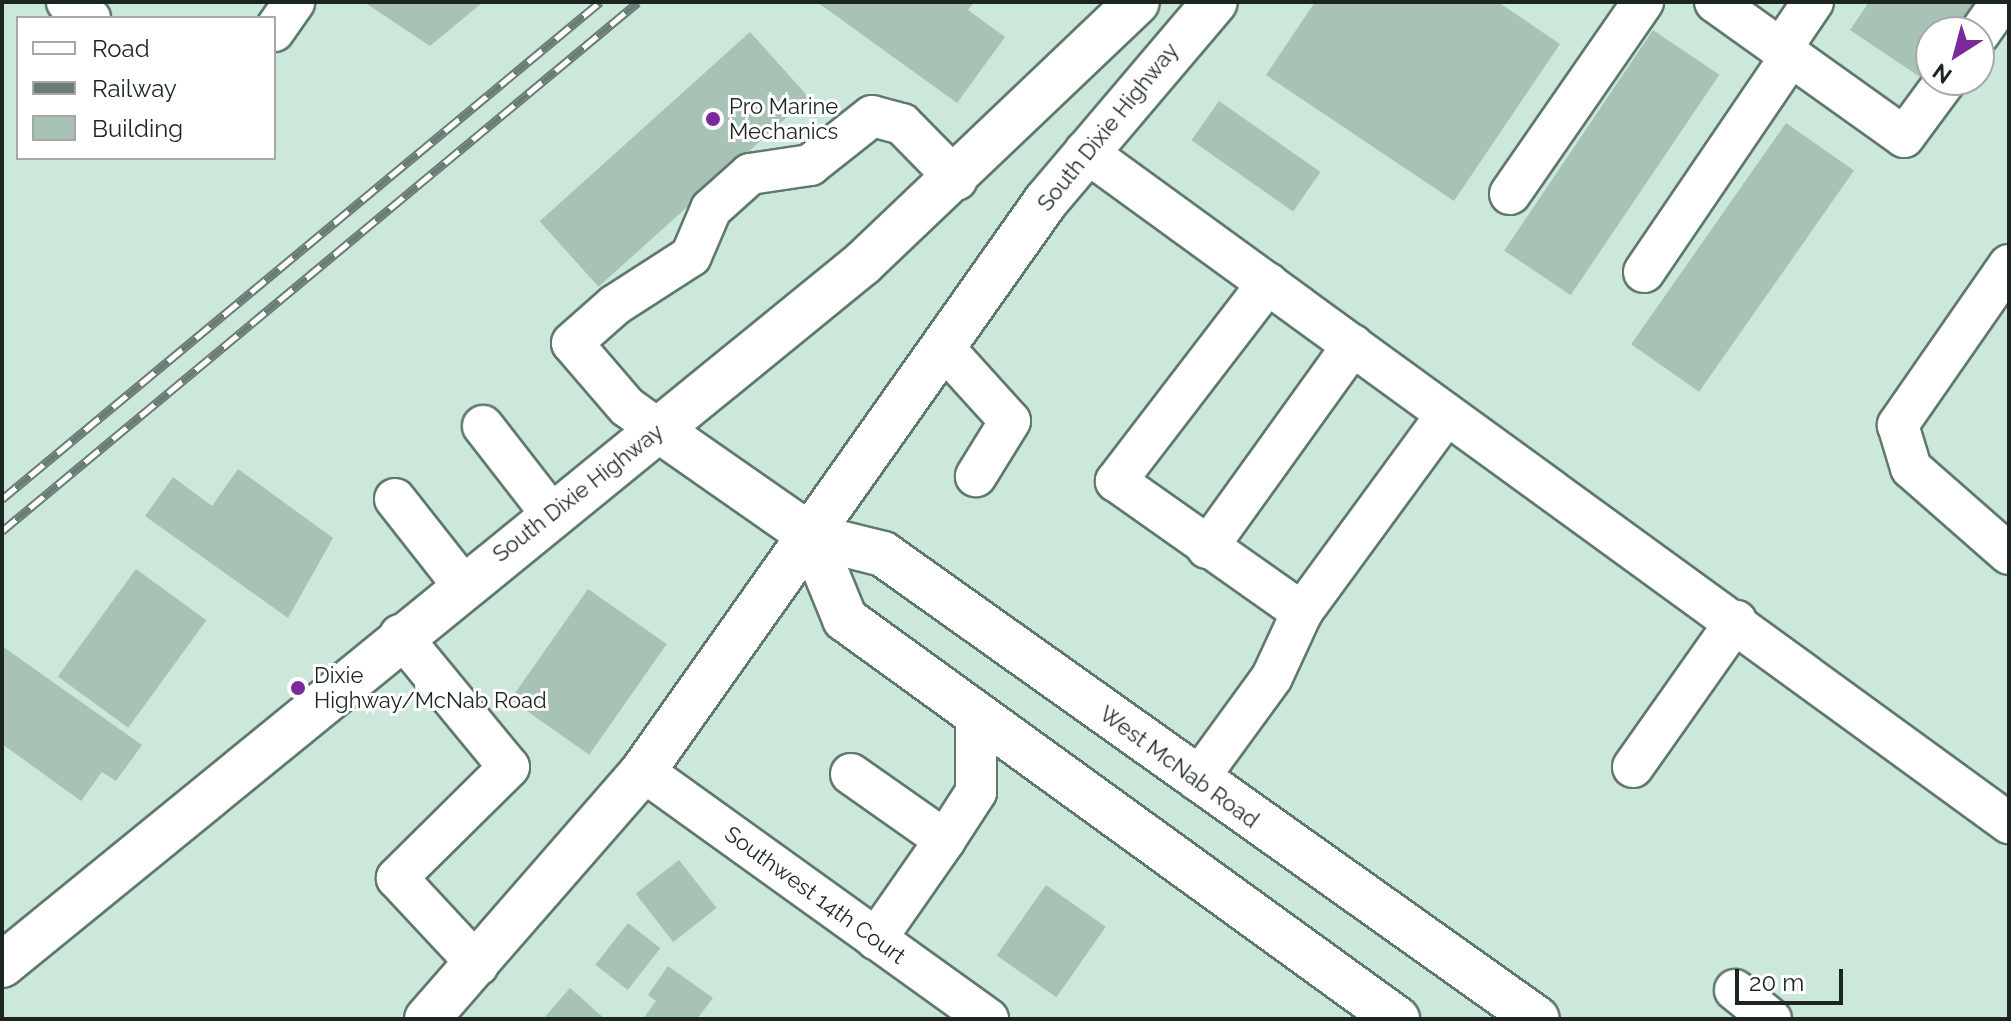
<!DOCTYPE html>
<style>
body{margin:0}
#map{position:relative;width:2011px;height:1021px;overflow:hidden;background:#cce8da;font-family:Raleway,sans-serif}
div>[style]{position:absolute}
.building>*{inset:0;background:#a8c3b6;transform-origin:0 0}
.roads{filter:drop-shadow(2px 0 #60796d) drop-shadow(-2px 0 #60796d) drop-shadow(0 2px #60796d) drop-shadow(0 -2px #60796d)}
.minor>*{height:40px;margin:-20px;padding:0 20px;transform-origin:20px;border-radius:20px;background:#fff}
.major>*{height:44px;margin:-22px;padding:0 22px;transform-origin:22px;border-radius:22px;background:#fff}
.rail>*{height:9px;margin-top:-4.5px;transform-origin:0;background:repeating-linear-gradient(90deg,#fff 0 18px,#6a7c73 0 36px);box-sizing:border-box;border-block:2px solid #6a7c73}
.dots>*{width:22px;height:22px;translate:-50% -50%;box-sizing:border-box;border:4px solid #fff;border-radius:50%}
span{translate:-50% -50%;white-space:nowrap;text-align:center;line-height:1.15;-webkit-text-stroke:6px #fff;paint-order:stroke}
.poi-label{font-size:22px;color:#1c2621}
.left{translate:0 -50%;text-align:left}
.street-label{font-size:22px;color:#1c2621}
.frame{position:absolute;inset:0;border:4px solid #1c2621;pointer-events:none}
.legend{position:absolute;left:16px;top:16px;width:260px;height:144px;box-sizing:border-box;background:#fff;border:2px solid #a4a8a6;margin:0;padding:10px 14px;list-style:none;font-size:24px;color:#1c2621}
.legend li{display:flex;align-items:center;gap:16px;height:40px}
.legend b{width:40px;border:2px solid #a4a8a6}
.north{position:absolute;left:1915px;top:16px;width:80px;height:80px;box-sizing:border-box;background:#fff;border:2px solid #a4a8a6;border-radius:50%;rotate:216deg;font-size:22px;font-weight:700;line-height:32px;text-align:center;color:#1c2621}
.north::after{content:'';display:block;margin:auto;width:28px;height:36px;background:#7a2a9b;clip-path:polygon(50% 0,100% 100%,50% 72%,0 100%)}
.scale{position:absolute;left:1735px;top:969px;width:108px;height:36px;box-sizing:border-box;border:4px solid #1c2621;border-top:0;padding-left:10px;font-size:24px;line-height:28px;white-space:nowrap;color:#1c2621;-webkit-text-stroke:6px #fff;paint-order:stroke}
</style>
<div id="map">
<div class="building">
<i style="clip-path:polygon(364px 2px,483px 2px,430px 46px)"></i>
<i style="clip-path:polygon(817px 2px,974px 2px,968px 10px,1005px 37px,957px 103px)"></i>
<i style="clip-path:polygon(1315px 2px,1498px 2px,1560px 44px,1454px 201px,1266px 75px)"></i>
<i style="clip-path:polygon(1869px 2px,1975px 2px,1955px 32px,1931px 32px,1931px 67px,1923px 79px,1850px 30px)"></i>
<i style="left:1653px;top:30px;width:80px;height:266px;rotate:34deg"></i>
<i style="left:750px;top:32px;width:88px;height:283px;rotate:48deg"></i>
<i style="left:1219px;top:101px;width:124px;height:48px;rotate:35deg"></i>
<i style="left:1786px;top:123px;width:83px;height:270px;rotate:35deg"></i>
<i style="clip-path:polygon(238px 469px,333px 538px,288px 618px,145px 516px,173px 477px,212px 506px)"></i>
<i style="left:136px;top:569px;width:87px;height:133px;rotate:36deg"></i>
<i style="left:588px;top:589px;width:96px;height:135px;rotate:35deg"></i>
<i style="clip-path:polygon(2px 646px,142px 745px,116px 781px,102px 772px,81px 801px,2px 744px)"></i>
<i style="left:679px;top:860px;width:61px;height:55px;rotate:52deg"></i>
<i style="left:1046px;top:885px;width:73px;height:86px;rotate:35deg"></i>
<i style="left:628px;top:923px;width:41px;height:53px;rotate:38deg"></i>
<i style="clip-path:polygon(668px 966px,713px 998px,697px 1019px,643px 1019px,656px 1001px,648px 995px)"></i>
<i style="clip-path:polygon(570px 988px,605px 1019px,543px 1019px)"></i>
</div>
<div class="roads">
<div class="minor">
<i style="left:67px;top:2px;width:28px;rotate:35deg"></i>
<i style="left:1715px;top:2px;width:232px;rotate:35.5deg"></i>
<i style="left:1904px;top:137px;width:71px;rotate:-53.6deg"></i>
<i style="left:274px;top:31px;width:35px;rotate:-55deg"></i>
<i style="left:1979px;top:34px;width:39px;rotate:-55deg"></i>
<i style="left:1781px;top:49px;width:57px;rotate:-55.8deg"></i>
<i style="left:1085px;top:151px;width:1143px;rotate:36.03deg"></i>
<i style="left:1510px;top:194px;width:234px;rotate:-55.3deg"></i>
<i style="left:2009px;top:265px;width:195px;rotate:124.8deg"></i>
<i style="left:1898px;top:425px;width:45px;rotate:73.2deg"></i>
<i style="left:1911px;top:468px;width:130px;rotate:41.3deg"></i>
<i style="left:1644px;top:272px;width:261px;rotate:-55.8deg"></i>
<i style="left:1268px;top:283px;width:250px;rotate:127.5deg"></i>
<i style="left:1116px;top:481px;width:228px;rotate:35.2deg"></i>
<i style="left:942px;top:346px;width:101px;rotate:47.8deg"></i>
<i style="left:1010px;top:421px;width:65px;rotate:121.7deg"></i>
<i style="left:483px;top:426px;width:113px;rotate:52.2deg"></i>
<i style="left:659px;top:430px;width:39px;rotate:-144deg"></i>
<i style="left:627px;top:407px;width:84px;rotate:-130.7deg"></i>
<i style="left:572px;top:343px;width:57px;rotate:-41.5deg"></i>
<i style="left:615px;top:305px;width:90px;rotate:-32.8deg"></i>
<i style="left:691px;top:256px;width:51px;rotate:-66.9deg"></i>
<i style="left:711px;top:209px;width:52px;rotate:-41.9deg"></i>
<i style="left:750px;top:174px;width:61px;rotate:-8.5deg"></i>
<i style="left:810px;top:165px;width:79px;rotate:-38.3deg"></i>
<i style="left:872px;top:116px;width:31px;rotate:15deg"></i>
<i style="left:902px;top:124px;width:78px;rotate:45.5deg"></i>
<i style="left:395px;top:499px;width:108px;rotate:51.8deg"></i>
<i style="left:1207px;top:548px;width:250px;rotate:-54.3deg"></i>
<i style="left:400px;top:635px;width:171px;rotate:50.5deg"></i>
<i style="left:509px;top:767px;width:158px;rotate:135.3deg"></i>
<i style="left:397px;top:878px;width:119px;rotate:47deg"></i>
<i style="left:1633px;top:767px;width:179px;rotate:-54.8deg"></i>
<i style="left:643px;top:771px;width:425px;rotate:35.7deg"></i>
<i style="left:851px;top:774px;width:115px;rotate:35.1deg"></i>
<i style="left:945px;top:840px;width:121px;rotate:124.9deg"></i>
<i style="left:1197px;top:780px;width:127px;rotate:-53.9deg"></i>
<i style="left:1272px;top:677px;width:72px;rotate:-65.2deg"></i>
<i style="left:1302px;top:612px;width:245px;rotate:-53.8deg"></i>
<i style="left:945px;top:840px;width:57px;rotate:-57.1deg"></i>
<i style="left:976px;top:792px;width:79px;rotate:-90deg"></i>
<i style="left:1735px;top:990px;width:46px;rotate:38.9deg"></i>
</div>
<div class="major">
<i style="left:659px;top:430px;width:185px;rotate:34.9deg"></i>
<i style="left:811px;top:536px;width:74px;rotate:14deg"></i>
<i style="left:883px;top:554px;width:802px;rotate:35.41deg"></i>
<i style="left:811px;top:536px;width:90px;rotate:67.7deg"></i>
<i style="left:845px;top:619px;width:682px;rotate:35.93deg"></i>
<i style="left:2px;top:965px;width:1111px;rotate:-39.19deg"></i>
<i style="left:863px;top:263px;width:378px;rotate:-43.6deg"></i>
<i style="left:427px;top:1019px;width:329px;rotate:-48.9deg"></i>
<i style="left:643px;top:771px;width:698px;rotate:-54.74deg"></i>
<i style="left:1046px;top:201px;width:261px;rotate:-49.7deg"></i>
</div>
</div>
<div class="rail">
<i style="left:2px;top:499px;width:778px;rotate:-39.73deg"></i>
<i style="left:2px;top:531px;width:827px;rotate:-39.75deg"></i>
</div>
<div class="dots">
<i style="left:713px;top:119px;background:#7a2a9b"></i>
<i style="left:298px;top:688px;background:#7a2a9b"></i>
</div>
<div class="poi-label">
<span class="left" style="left:729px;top:119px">Pro Marine<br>Mechanics</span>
<span class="left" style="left:314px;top:688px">Dixie<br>Highway/McNab Road</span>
</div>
<div class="street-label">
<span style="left:1108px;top:127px;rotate:-51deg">South Dixie Highway</span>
<span style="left:578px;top:493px;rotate:-38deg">South Dixie Highway</span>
<span style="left:1179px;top:767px;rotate:36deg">West McNab Road</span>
<span style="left:815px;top:895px;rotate:36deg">Southwest 14th Court</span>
</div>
<div class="frame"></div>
<ul class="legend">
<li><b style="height:10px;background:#fff"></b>Road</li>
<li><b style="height:10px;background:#6a7c73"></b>Railway</li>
<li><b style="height:22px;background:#a8c3b6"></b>Building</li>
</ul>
<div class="north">N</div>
<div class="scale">20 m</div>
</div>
